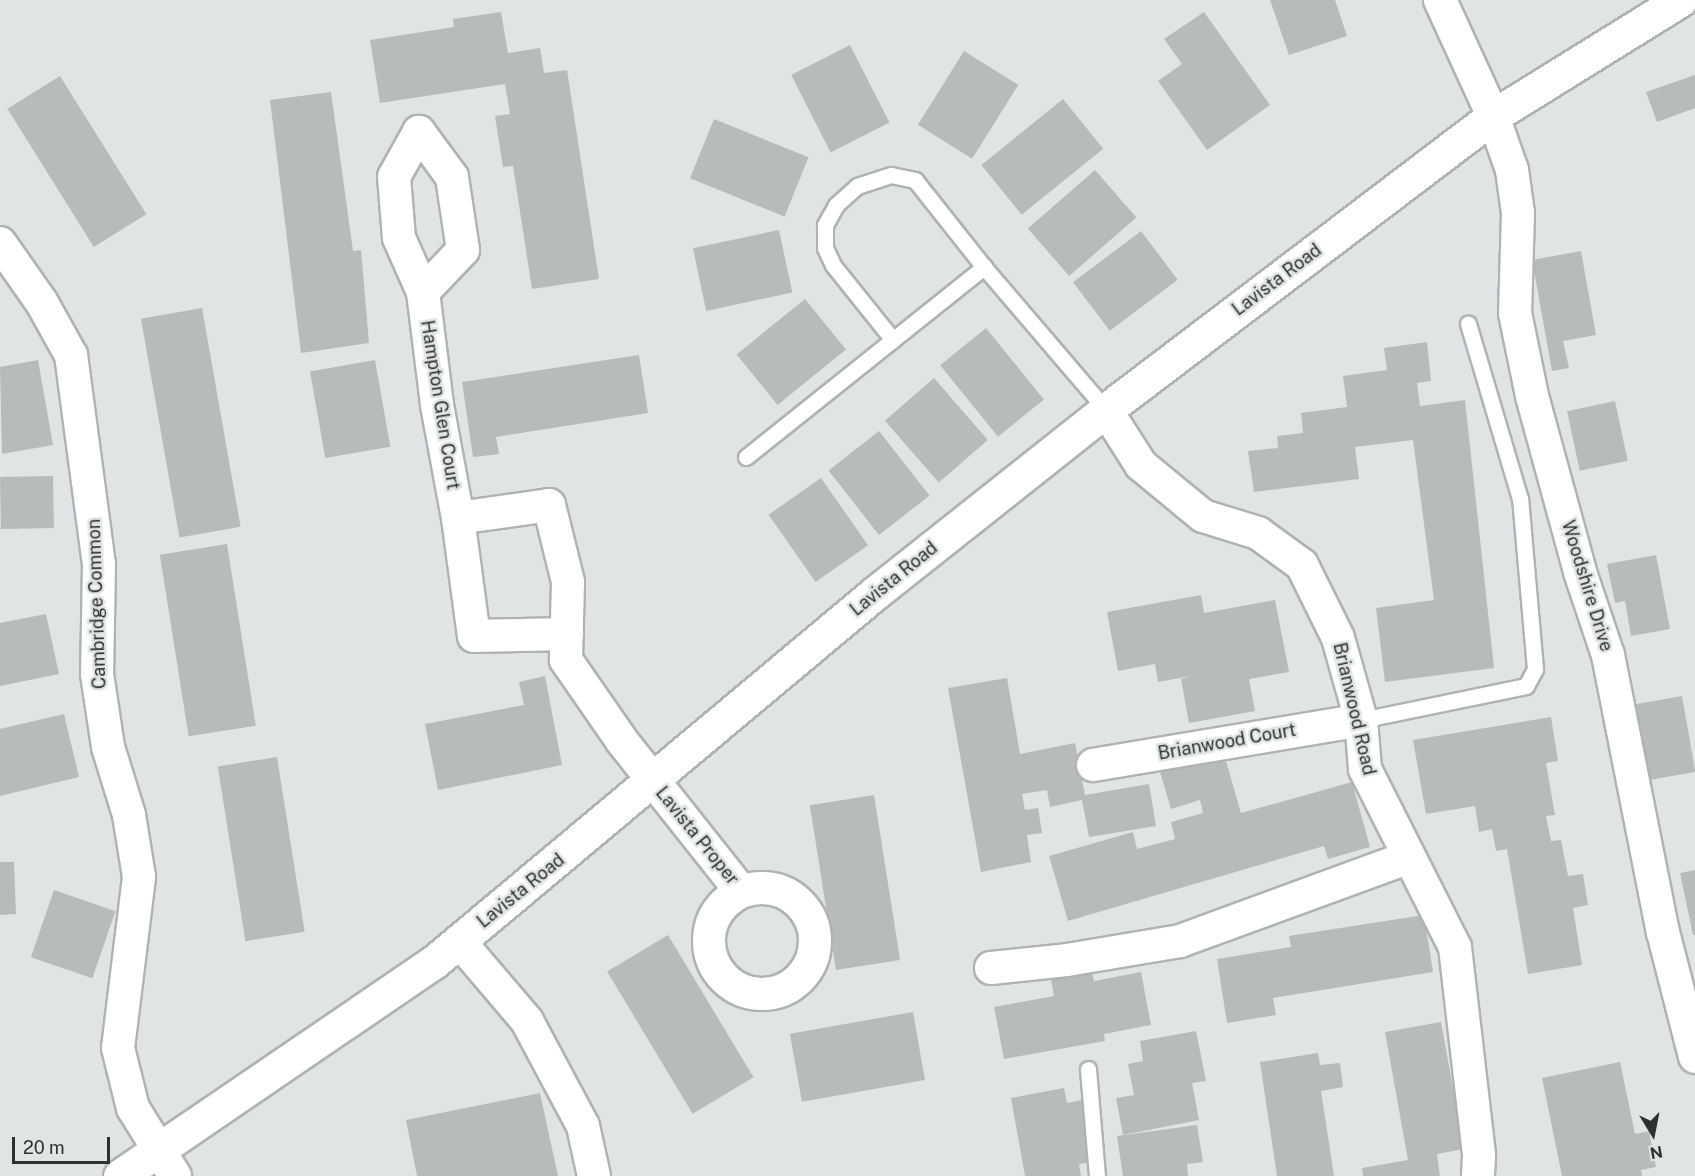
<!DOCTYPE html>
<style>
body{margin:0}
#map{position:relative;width:1695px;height:1176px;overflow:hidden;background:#e0e4e5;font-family:"Public Sans",sans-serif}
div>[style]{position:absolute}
.building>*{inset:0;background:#b8bbbc;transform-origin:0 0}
.roads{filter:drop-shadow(2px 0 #afb3b4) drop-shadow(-2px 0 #afb3b4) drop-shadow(0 2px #afb3b4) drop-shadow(0 -2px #afb3b4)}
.lane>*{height:15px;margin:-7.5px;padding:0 7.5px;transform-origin:7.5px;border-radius:7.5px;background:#fff}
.street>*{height:32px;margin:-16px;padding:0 16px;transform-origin:16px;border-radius:16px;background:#fff}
.street>.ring{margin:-16px;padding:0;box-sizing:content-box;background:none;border:32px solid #fff;border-radius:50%}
.secondary>*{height:33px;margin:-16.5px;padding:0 16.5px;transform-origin:16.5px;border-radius:16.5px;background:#fff}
span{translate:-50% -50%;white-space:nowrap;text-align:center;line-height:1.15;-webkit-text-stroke:5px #e0e4e5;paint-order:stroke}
.street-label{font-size:18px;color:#2f3131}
.north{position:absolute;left:1623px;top:1104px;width:60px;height:60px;-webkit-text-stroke:4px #e0e4e5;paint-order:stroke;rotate:170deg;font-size:16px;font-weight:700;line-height:24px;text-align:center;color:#2f3131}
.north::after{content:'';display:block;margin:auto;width:21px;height:27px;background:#2f3131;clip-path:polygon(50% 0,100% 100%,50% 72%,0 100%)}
.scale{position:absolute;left:12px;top:1137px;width:98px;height:27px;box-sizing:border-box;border:3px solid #2f3131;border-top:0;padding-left:8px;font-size:18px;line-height:21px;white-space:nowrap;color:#2f3131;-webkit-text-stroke:4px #e0e4e5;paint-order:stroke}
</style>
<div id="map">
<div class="building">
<i style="clip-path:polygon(1270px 0,1335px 0,1347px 36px,1289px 55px)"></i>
<i style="clip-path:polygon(501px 12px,508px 53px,540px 48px,544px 73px,567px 70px,599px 279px,532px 289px,513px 166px,503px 167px,495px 116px,510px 114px,505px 84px,380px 103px,370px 40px,454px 27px,453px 19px)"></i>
<i style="clip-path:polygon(1204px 12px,1270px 105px,1207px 150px,1158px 81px,1182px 64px,1164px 39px)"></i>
<i style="left:850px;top:45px;width:87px;height:66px;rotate:63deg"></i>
<i style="left:964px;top:51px;width:64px;height:87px;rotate:32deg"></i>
<i style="clip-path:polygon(1695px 75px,1695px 108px,1657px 122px,1646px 92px)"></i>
<i style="left:60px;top:76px;width:163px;height:62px;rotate:58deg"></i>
<i style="clip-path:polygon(331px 92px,353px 251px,361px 250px,369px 343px,301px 353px,270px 100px)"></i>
<i style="left:1063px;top:99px;width:64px;height:105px;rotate:51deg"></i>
<i style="left:714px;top:119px;width:102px;height:64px;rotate:22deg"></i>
<i style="left:1095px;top:170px;width:63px;height:89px;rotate:49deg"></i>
<i style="left:779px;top:230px;width:64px;height:88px;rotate:78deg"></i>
<i style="left:1141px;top:231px;width:61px;height:85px;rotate:53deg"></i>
<i style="clip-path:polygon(1581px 251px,1596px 335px,1563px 341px,1569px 368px,1552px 371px,1532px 260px)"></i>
<i style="left:805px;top:299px;width:65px;height:88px;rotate:51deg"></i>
<i style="left:202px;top:308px;width:222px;height:62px;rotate:80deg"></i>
<i style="left:986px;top:328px;width:92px;height:59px;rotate:51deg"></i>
<i style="clip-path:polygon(1427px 342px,1431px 381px,1417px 383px,1420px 406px,1465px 400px,1494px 668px,1385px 682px,1376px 608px,1434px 600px,1413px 440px,1355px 447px,1359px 479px,1254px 492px,1248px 451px,1278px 448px,1277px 436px,1303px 433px,1301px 413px,1347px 407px,1343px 376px,1387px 370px,1384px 348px)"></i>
<i style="clip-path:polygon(639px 355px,648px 413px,496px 437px,499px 454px,473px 457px,462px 382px)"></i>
<i style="clip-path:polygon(38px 360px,53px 445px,2px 454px,0 367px)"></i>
<i style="left:375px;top:360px;width:88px;height:66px;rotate:80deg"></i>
<i style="left:934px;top:378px;width:82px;height:65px;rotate:49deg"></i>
<i style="left:1615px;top:401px;width:61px;height:49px;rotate:78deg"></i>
<i style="left:879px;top:431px;width:82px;height:64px;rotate:52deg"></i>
<i style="left:53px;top:476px;width:52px;height:53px;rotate:89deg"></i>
<i style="left:821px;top:478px;width:82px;height:64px;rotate:55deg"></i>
<i style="left:227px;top:544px;width:184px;height:68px;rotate:81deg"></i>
<i style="clip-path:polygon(1656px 555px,1670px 629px,1631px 636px,1625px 601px,1615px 603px,1607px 564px)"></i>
<i style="clip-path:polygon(1201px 595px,1204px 613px,1275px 600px,1289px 672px,1249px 679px,1255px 711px,1189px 723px,1181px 679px,1191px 676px,1158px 682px,1155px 664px,1118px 671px,1107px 612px)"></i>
<i style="clip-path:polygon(46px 614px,59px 674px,0 686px,0 623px)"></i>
<i style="clip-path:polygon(545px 676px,562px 765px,438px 790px,425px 724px,524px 705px,519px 682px)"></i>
<i style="clip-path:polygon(1007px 678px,1020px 754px,1075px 743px,1085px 795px,1149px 784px,1156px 826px,1089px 837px,1082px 800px,1050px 807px,1047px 790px,1022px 794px,1025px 810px,1038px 808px,1042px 833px,1027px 835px,1031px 862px,981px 872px,948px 688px)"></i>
<i style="left:1682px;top:696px;width:77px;height:47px;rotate:80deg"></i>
<i style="clip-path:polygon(64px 714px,79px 777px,0 796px,0 729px)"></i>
<i style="clip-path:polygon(1551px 717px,1558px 761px,1546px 763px,1555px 815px,1546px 816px,1551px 841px,1561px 840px,1568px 876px,1583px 874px,1588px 905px,1573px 908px,1582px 965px,1528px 974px,1507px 849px,1496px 851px,1492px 829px,1479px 832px,1475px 806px,1426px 814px,1413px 740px)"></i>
<i style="clip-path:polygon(1224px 754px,1241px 813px,1352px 782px,1370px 847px,1328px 859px,1324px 846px,1068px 921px,1049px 856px,1133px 832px,1137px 849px,1175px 839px,1171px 822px,1203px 813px,1200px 800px,1171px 809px,1160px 772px)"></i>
<i style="left:277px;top:757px;width:177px;height:60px;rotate:81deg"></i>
<i style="left:874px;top:795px;width:167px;height:65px;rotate:81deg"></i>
<i style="clip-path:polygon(0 862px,14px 862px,16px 914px,0 915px)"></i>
<i style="clip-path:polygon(1695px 870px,1695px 935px,1693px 935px,1680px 873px)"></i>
<i style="left:54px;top:890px;width:65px;height:71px;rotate:19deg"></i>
<i style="clip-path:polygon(1424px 915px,1433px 972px,1273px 998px,1276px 1015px,1227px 1023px,1217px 959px,1291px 947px,1289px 936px)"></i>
<i style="left:668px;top:935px;width:166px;height:71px;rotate:59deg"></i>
<i style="clip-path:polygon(1092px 972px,1094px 981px,1141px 972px,1151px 1025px,1104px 1034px,1105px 1041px,1004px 1059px,994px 1007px,1054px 996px,1051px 980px)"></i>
<i style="left:913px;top:1012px;width:69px;height:125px;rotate:80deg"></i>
<i style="clip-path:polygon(1441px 1022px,1464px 1149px,1437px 1154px,1440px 1176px,1363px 1176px,1362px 1168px,1408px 1160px,1385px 1032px)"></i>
<i style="clip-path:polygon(1196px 1031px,1206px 1081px,1192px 1083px,1199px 1120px,1123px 1135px,1116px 1098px,1134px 1095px,1128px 1064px,1143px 1061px,1140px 1041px)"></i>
<i style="clip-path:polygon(1318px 1053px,1320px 1065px,1340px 1063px,1343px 1087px,1321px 1091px,1334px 1176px,1277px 1176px,1260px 1062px)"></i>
<i style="clip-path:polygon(1620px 1062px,1635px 1134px,1649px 1131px,1656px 1167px,1641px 1170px,1642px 1176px,1562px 1176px,1542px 1078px)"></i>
<i style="clip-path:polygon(1064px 1088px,1067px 1103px,1082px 1100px,1092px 1162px,1079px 1164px,1081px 1176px,1025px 1176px,1011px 1098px)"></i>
<i style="clip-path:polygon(540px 1093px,558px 1176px,417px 1176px,406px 1120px)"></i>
<i style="clip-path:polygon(1197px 1125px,1203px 1162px,1187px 1164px,1188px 1176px,1123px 1176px,1117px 1136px)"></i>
</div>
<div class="roads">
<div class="lane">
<i style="left:893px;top:340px;width:96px;rotate:-128.7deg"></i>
<i style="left:833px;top:265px;width:19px;rotate:-115deg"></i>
<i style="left:825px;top:248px;width:23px;rotate:-90deg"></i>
<i style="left:825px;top:225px;width:23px;rotate:-61deg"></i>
<i style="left:836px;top:205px;width:28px;rotate:-42deg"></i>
<i style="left:857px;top:186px;width:36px;rotate:-18deg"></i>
<i style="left:891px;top:175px;width:25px;rotate:12deg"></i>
<i style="left:915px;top:180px;width:111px;rotate:51.6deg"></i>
<i style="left:746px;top:457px;width:305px;rotate:-38.6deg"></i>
<i style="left:984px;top:267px;width:188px;rotate:49.5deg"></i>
<i style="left:1361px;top:720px;width:168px;rotate:-11.6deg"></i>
<i style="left:1526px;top:686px;width:19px;rotate:-62deg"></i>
<i style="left:1535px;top:669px;width:171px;rotate:-95deg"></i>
<i style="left:1520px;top:499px;width:183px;rotate:-106.5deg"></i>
<i style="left:1088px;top:1069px;width:107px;rotate:85.2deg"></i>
</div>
<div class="street">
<i style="left:1440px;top:0;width:128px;rotate:65.4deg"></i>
<i style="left:1493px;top:116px;width:57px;rotate:70.6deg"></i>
<i style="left:1512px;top:170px;width:43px;rotate:82.1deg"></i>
<i style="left:1518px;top:213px;width:100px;rotate:91.7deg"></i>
<i style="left:1515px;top:313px;width:85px;rotate:78.4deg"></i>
<i style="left:1532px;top:396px;width:182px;rotate:74.7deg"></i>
<i style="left:1580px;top:572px;width:88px;rotate:71.4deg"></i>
<i style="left:1608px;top:655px;width:282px;rotate:78.8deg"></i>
<i style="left:1663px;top:932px;width:129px;rotate:75.6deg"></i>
<i style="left:0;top:243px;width:73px;rotate:55deg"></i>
<i style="left:42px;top:303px;width:60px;rotate:60.9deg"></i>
<i style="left:71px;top:355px;width:211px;rotate:82.4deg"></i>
<i style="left:99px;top:564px;width:110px;rotate:91deg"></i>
<i style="left:97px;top:674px;width:74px;rotate:81.4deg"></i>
<i style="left:108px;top:747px;width:71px;rotate:72.8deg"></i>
<i style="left:129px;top:815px;width:63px;rotate:80.8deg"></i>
<i style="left:139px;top:877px;width:172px;rotate:97deg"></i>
<i style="left:118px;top:1048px;width:62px;rotate:76deg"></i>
<i style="left:133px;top:1108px;width:80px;rotate:58.3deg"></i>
<i style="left:423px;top:292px;width:58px;rotate:-46.4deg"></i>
<i style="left:463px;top:250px;width:74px;rotate:-98.6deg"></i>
<i style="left:452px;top:177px;width:56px;rotate:-126.3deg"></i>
<i style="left:419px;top:132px;width:51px;rotate:119.1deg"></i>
<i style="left:394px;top:177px;width:61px;rotate:85.3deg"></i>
<i style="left:399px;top:238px;width:59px;rotate:66deg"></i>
<i style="left:423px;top:292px;width:114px;rotate:82.9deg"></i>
<i style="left:437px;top:405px;width:115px;rotate:79.5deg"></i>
<i style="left:458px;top:518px;width:92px;rotate:-8.1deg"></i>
<i style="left:549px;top:505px;width:79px;rotate:76.1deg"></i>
<i style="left:568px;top:582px;width:78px;rotate:91.5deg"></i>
<i style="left:566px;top:660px;width:98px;rotate:55.3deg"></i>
<i style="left:622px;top:741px;width:191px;rotate:51.6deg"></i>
<i style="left:1106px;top:410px;width:65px;rotate:57.5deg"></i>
<i style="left:1141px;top:465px;width:80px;rotate:39.4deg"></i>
<i style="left:1203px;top:516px;width:58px;rotate:17.2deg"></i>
<i style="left:1258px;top:533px;width:54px;rotate:36deg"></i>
<i style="left:1302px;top:565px;width:81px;rotate:63.7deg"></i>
<i style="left:1338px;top:638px;width:85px;rotate:74.3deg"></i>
<i style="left:1361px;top:720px;width:49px;rotate:85.3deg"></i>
<i style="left:1365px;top:769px;width:199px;rotate:63.2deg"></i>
<i style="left:1455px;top:947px;width:210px;rotate:83.4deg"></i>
<i style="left:1479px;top:1156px;width:20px;rotate:93deg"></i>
<i style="left:458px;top:518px;width:119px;rotate:82.3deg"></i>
<i style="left:474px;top:636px;width:93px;rotate:-1.2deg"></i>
<i style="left:1093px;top:765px;width:272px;rotate:-9.5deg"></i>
<i class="ring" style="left:709px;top:888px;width:74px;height:74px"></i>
<i style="left:459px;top:941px;width:105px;rotate:49.6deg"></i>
<i style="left:527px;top:1021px;width:119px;rotate:61.9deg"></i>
<i style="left:583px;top:1126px;width:51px;rotate:77.6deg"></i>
<i style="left:991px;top:968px;width:76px;rotate:-6deg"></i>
<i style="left:1067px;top:960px;width:115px;rotate:-9.5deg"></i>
<i style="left:1180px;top:941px;width:244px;rotate:-20.1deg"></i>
</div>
<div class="secondary">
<i style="left:120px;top:1176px;width:380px;rotate:-34.3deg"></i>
<i style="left:434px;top:962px;width:575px;rotate:-39.92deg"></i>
<i style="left:875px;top:593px;width:295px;rotate:-38.4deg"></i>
<i style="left:1106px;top:410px;width:486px;rotate:-37.2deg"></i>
<i style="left:1493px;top:116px;width:220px;rotate:-31.8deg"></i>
</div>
</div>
<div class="street-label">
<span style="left:1277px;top:280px;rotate:-37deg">Lavista Road</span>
<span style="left:440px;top:405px;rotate:81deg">Hampton Glen Court</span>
<span style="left:894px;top:579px;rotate:-39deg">Lavista Road</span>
<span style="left:1587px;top:586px;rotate:73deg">Woodshire Drive</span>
<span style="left:97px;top:604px;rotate:-92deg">Cambridge Common</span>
<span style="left:1354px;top:709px;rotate:77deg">Brianwood Road</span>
<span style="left:1227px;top:742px;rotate:-10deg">Brianwood Court</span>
<span style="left:697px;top:836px;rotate:51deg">Lavista Proper</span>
<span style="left:521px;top:891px;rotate:-39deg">Lavista Road</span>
</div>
<div class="north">N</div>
<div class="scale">20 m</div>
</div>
